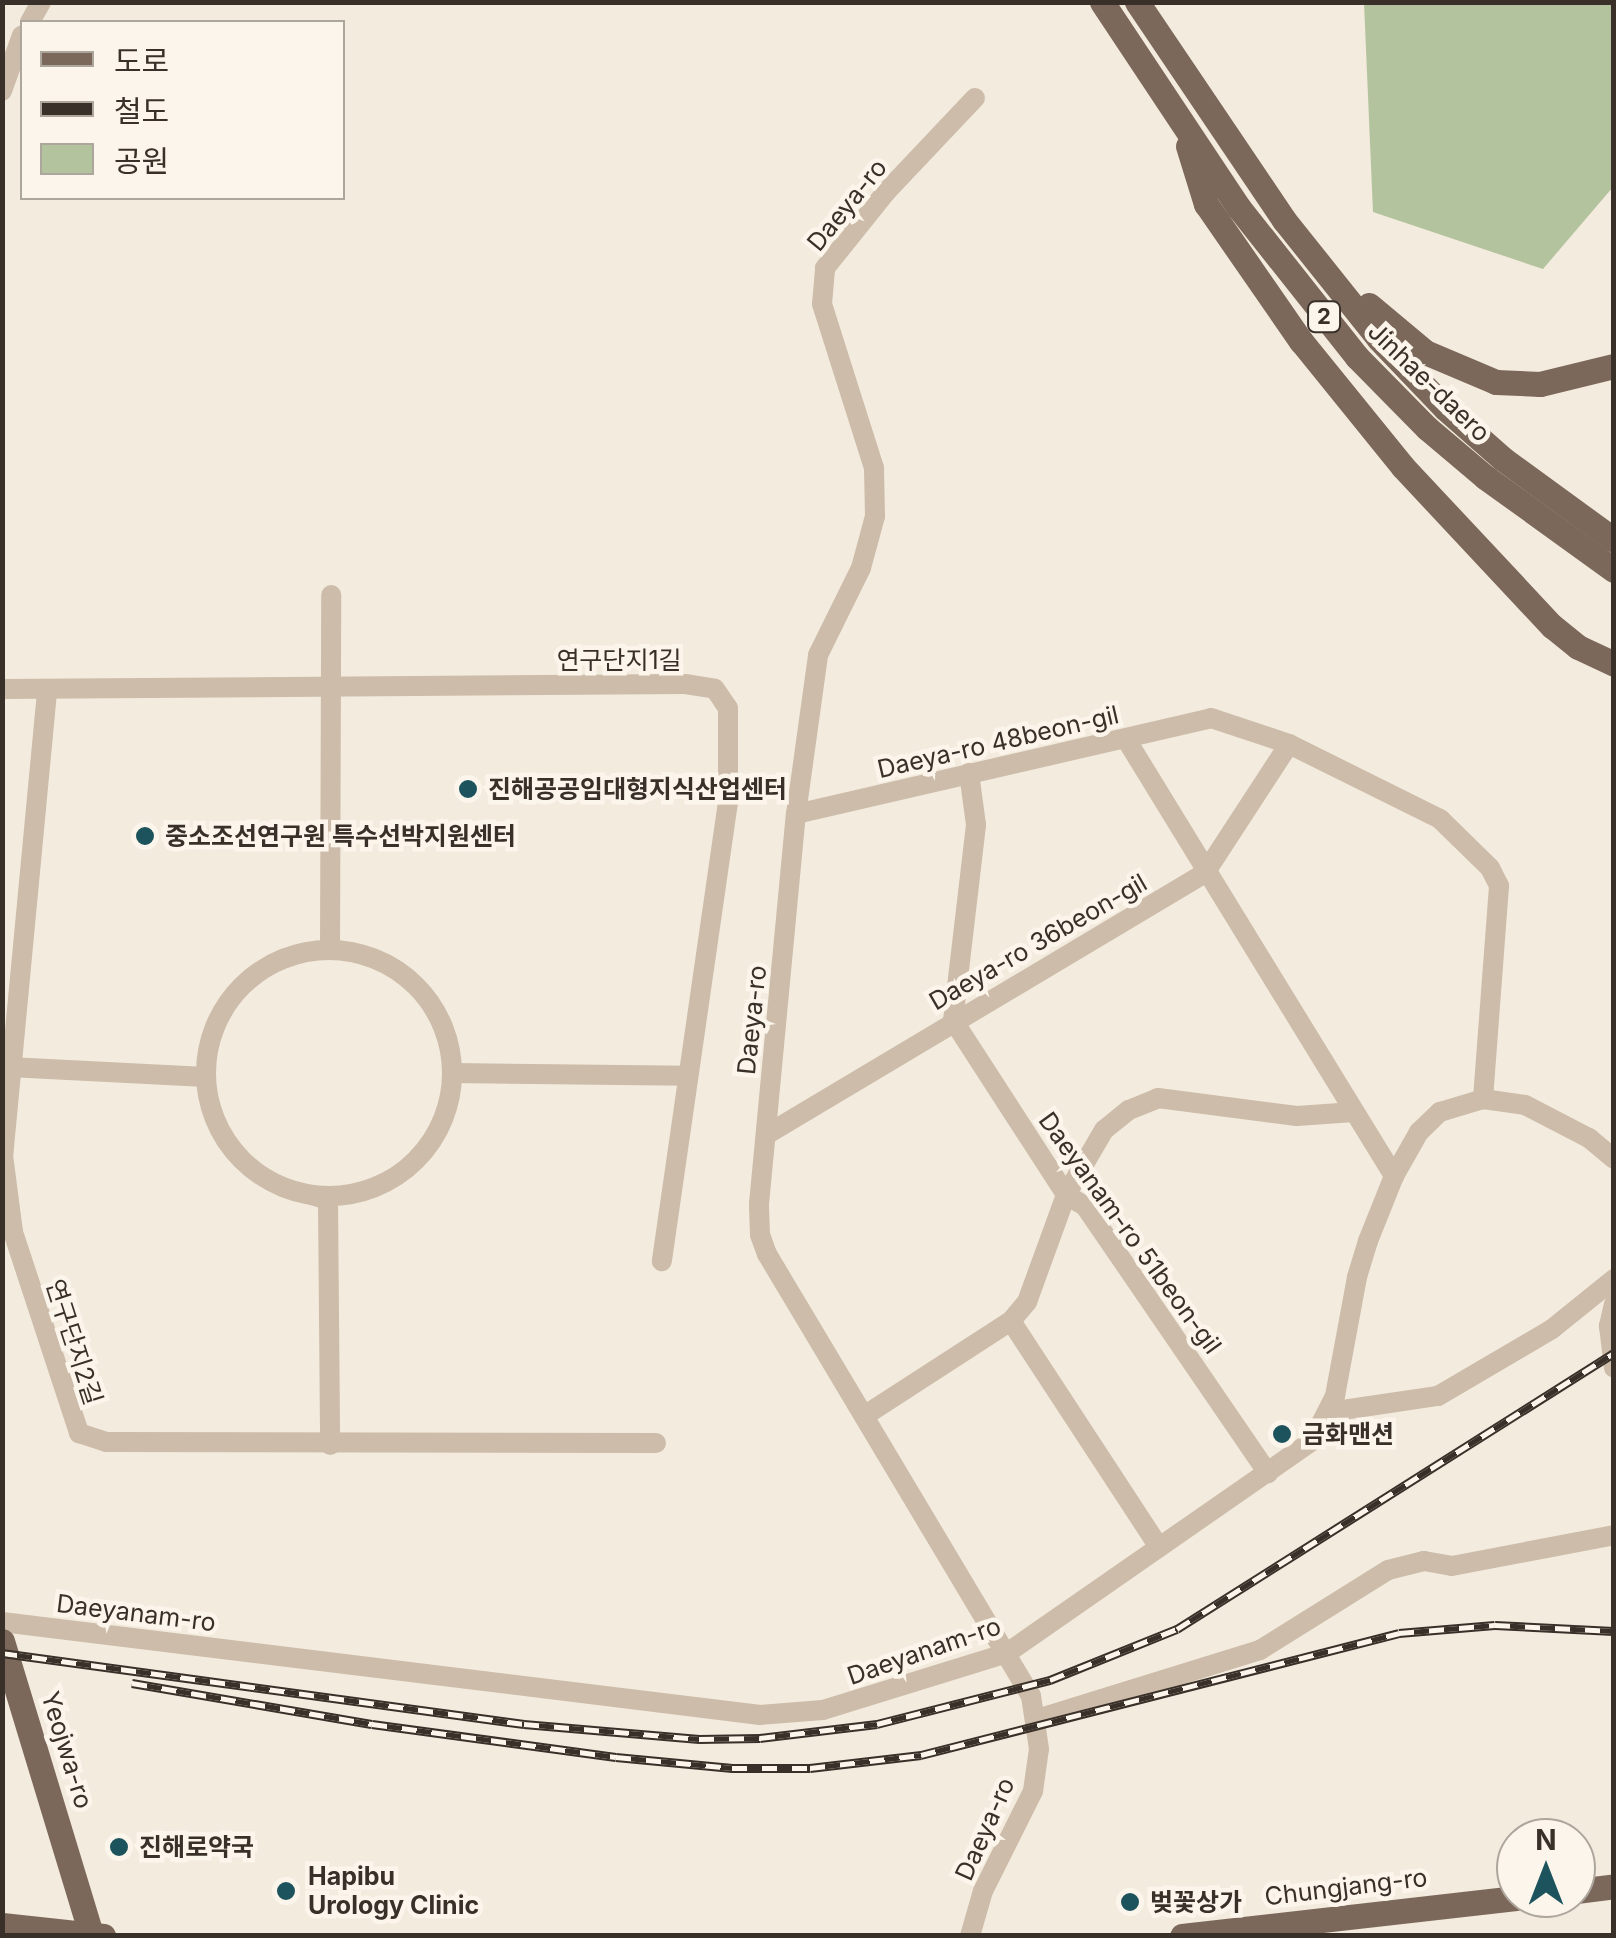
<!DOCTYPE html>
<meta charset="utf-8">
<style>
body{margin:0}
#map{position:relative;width:1616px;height:1938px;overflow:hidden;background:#f3ebde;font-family:Inter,"Noto Sans KR",sans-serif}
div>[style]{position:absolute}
.green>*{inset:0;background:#b3c39d}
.minor>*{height:20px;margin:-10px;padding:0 10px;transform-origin:10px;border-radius:10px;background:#ccbca9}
.minor>.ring{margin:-10px;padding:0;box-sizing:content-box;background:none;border:20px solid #ccbca9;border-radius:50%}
.major>*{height:25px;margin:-12.5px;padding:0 12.5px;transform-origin:12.5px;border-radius:12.5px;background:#7c685a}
.rail>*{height:9px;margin-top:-4.5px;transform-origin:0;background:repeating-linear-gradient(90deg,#fbf5eb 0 15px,#393029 0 30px);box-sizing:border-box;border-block:2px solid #393029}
.dots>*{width:28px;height:28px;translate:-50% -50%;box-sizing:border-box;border:5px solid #fbf5eb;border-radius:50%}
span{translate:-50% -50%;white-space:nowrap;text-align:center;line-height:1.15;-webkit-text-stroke:9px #fbf5eb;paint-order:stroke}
.shield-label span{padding:2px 8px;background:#fbf5eb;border:2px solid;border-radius:8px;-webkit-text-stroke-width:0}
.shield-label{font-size:22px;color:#393029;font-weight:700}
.street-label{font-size:25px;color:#393029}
.poi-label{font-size:25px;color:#393029;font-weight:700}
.left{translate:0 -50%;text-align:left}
.frame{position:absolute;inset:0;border:5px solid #393029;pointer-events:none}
.legend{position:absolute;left:20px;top:20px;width:325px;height:180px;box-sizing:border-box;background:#fbf5eb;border:2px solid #ada69d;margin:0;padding:12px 18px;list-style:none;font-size:30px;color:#393029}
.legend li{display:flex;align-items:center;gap:20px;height:50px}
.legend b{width:50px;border:2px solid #ada69d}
.north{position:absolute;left:1496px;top:1818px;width:100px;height:100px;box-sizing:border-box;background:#fbf5eb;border:2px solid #ada69d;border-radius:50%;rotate:0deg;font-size:28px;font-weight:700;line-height:40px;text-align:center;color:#393029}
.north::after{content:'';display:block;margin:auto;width:35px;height:45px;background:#1d535d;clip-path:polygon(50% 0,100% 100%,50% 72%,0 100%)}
</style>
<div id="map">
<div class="green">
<i style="clip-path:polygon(1364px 3px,1613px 3px,1613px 187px,1543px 269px,1373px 212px)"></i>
</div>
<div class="minor">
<i style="left:30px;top:22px;width:23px;rotate:-61deg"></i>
<i style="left:2px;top:91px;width:59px;rotate:-70.3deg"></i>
<i style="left:2px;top:689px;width:683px;rotate:-0.42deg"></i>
<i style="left:685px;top:684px;width:30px;rotate:9deg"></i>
<i style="left:715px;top:689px;width:23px;rotate:56deg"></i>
<i style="left:728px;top:708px;width:94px;rotate:90deg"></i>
<i style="left:728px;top:802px;width:464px;rotate:98.2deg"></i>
<i style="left:47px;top:692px;width:465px;rotate:95.4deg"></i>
<i style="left:3px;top:1155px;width:78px;rotate:82.6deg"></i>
<i style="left:13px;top:1232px;width:212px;rotate:71.8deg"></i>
<i style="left:79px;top:1433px;width:28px;rotate:18deg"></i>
<i style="left:106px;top:1442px;width:550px;rotate:0.1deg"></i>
<i style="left:1126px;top:739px;width:513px;rotate:58.48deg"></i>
<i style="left:969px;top:773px;width:52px;rotate:82.3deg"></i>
<i style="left:976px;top:825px;width:196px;rotate:96.7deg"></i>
<i style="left:953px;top:1020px;width:208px;rotate:57.1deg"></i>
<i style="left:1066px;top:1195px;width:22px;rotate:30deg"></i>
<i style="left:1085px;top:1206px;width:324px;rotate:55.6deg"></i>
<i style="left:796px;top:814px;width:426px;rotate:-13deg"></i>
<i style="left:1211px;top:718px;width:82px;rotate:18.4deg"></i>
<i style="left:1289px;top:744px;width:169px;rotate:26.4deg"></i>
<i style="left:1440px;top:819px;width:70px;rotate:44.4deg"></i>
<i style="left:1490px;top:868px;width:20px;rotate:63deg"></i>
<i style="left:1499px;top:886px;width:214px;rotate:94.3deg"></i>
<i style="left:330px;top:949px;width:354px;rotate:-89.8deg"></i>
<i class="ring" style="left:206px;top:950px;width:226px;height:226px"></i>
<i style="left:9px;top:1067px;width:197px;rotate:2.9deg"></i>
<i style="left:453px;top:1073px;width:235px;rotate:0.7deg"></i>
<i style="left:766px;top:1135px;width:511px;rotate:-30.83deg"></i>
<i style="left:1205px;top:873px;width:154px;rotate:-56.9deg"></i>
<i style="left:311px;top:1195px;width:18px;rotate:16deg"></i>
<i style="left:328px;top:1200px;width:245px;rotate:89.5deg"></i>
<i style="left:1614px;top:1304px;width:23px;rotate:103deg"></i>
<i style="left:1609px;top:1326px;width:42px;rotate:83.2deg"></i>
<i style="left:1011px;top:1321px;width:270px;rotate:56.8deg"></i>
<i style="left:1329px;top:1412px;width:110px;rotate:-8.4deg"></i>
<i style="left:1438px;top:1396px;width:132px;rotate:-30.4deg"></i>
<i style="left:1552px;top:1329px;width:80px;rotate:-38.9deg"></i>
<i style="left:864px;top:1416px;width:175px;rotate:-32.9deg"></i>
<i style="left:1011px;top:1321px;width:25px;rotate:-50deg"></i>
<i style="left:1027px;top:1302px;width:114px;rotate:-70deg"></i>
<i style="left:1066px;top:1195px;width:75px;rotate:-59.7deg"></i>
<i style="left:1104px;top:1130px;width:32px;rotate:-39deg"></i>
<i style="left:1129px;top:1110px;width:31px;rotate:-22deg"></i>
<i style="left:1158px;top:1098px;width:140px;rotate:7.4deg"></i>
<i style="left:1297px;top:1116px;width:57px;rotate:-4deg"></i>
<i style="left:2px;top:1622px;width:764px;rotate:6.99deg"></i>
<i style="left:760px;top:1715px;width:63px;rotate:-4.5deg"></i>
<i style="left:823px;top:1710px;width:193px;rotate:-17.2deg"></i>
<i style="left:1007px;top:1653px;width:371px;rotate:-34.8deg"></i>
<i style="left:1312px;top:1441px;width:51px;rotate:-62.9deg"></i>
<i style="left:1335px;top:1396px;width:121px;rotate:-79.5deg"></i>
<i style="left:1357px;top:1277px;width:38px;rotate:-73deg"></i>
<i style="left:1368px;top:1241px;width:70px;rotate:-68.2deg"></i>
<i style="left:1394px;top:1176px;width:51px;rotate:-60.4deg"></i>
<i style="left:1419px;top:1132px;width:29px;rotate:-44deg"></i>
<i style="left:1440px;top:1112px;width:45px;rotate:-16.8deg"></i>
<i style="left:1483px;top:1099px;width:42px;rotate:8.1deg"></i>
<i style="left:1525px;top:1105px;width:72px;rotate:27.3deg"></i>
<i style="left:1589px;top:1138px;width:33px;rotate:40deg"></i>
<i style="left:1037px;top:1719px;width:233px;rotate:-17.2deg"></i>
<i style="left:1260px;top:1650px;width:151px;rotate:-32deg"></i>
<i style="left:1388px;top:1570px;width:37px;rotate:-14deg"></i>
<i style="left:1424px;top:1561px;width:28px;rotate:10deg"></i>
<i style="left:1452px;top:1566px;width:165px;rotate:-10.8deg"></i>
<i style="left:970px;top:1936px;width:47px;rotate:-73.9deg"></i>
<i style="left:983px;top:1891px;width:112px;rotate:-63.4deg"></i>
<i style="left:1033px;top:1791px;width:42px;rotate:-81.9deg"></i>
<i style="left:1039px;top:1749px;width:54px;rotate:-98.6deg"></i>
<i style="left:1031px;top:1696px;width:515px;rotate:-120.85deg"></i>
<i style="left:767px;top:1254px;width:20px;rotate:-110deg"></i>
<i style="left:760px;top:1235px;width:31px;rotate:-92deg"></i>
<i style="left:759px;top:1204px;width:392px;rotate:-84.6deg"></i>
<i style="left:796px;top:814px;width:161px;rotate:-82.1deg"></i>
<i style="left:818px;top:655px;width:97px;rotate:-63.7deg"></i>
<i style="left:861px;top:568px;width:54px;rotate:-74.9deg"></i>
<i style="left:875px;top:516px;width:48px;rotate:-91.2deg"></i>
<i style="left:874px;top:468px;width:172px;rotate:-107.6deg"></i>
<i style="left:822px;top:304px;width:36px;rotate:-85deg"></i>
<i style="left:825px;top:268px;width:99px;rotate:-51.2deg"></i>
<i style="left:887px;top:191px;width:128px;rotate:-46.6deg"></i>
</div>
<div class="major">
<i style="left:1102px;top:2px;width:247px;rotate:56.4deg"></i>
<i style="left:1239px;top:208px;width:190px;rotate:51.6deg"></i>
<i style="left:1357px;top:357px;width:100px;rotate:45.4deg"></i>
<i style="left:1427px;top:428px;width:76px;rotate:40.2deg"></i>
<i style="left:1485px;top:477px;width:159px;rotate:35.8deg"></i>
<i style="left:1137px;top:2px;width:263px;rotate:56deg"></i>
<i style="left:1284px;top:220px;width:152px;rotate:51.4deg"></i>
<i style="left:1379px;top:339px;width:95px;rotate:46.3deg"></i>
<i style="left:1445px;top:408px;width:77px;rotate:41.3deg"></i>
<i style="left:1503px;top:459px;width:137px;rotate:36.1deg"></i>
<i style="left:1188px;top:146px;width:61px;rotate:72.8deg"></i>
<i style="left:1206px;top:204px;width:167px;rotate:55.3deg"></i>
<i style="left:1301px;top:341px;width:162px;rotate:51deg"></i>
<i style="left:1403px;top:467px;width:218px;rotate:46.9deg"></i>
<i style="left:1552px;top:626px;width:33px;rotate:39deg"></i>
<i style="left:1578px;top:647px;width:40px;rotate:25deg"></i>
<i style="left:1369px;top:305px;width:73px;rotate:40deg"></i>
<i style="left:1425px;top:352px;width:77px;rotate:22.9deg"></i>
<i style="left:1496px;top:382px;width:44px;rotate:2.6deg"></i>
<i style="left:1540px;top:384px;width:76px;rotate:-13.7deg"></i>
<i style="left:2px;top:1641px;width:306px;rotate:73.1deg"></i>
<i style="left:1576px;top:1891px;width:38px;rotate:-7deg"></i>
<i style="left:2px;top:1925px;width:102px;rotate:6.2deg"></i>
<i style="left:1182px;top:1936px;width:336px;rotate:-6.5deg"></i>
</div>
<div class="rail">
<i style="left:2px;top:1653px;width:527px;rotate:7.75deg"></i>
<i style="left:524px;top:1724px;width:176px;rotate:4.9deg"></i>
<i style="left:699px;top:1739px;width:61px;rotate:-0.9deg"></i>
<i style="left:760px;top:1738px;width:118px;rotate:-6.8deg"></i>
<i style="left:877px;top:1724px;width:179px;rotate:-14.3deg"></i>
<i style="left:1050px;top:1680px;width:137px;rotate:-21.9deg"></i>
<i style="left:1177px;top:1629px;width:517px;rotate:-32.28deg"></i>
<i style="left:132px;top:1683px;width:243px;rotate:9.7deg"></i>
<i style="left:372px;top:1724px;width:246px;rotate:7.7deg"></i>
<i style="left:616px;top:1757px;width:117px;rotate:5.4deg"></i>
<i style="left:732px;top:1768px;width:78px"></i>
<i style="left:810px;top:1768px;width:112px;rotate:-6.7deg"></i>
<i style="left:921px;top:1755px;width:493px;rotate:-14.3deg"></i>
<i style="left:1399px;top:1633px;width:96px;rotate:-4.8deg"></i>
<i style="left:1495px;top:1625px;width:119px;rotate:2.9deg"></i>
</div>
<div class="dots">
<i style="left:468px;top:789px;background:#1d535d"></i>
<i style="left:145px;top:836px;background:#1d535d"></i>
<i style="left:1282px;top:1434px;background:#1d535d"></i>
<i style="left:119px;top:1847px;background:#1d535d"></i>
<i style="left:286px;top:1891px;background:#1d535d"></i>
<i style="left:1130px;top:1902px;background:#1d535d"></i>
</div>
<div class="shield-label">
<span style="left:1324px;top:317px">2</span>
</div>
<div class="street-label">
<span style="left:847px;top:205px;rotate:-51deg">Daeya-ro</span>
<span style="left:1429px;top:382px;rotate:44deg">Jinhae-daero</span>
<span style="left:619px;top:660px">연구단지1길</span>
<span style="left:998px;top:742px;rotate:-13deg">Daeya-ro 48beon-gil</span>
<span style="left:1038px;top:942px;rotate:-30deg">Daeya-ro 36beon-gil</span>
<span style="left:752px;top:1020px;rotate:-84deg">Daeya-ro</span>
<span style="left:1130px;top:1233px;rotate:54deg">Daeyanam-ro 51beon-gil</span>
<span style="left:74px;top:1342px;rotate:72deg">연구단지2길</span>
<span style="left:136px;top:1613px;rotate:7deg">Daeyanam-ro</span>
<span style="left:924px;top:1651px;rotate:-19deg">Daeyanam-ro</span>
<span style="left:67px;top:1750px;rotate:73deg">Yeojwa-ro</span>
<span style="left:985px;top:1829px;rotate:-66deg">Daeya-ro</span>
<span style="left:1346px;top:1887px;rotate:-7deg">Chungjang-ro</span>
</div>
<div class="poi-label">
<span class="left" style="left:488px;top:789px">진해공공임대형지식산업센터</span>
<span class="left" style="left:165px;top:836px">중소조선연구원 특수선박지원센터</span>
<span class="left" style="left:1302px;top:1434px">금화맨션</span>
<span class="left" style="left:139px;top:1847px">진해로약국</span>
<span class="left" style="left:308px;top:1891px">Hapibu<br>Urology Clinic</span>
<span class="left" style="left:1150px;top:1902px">벚꽃상가</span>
</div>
<div class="frame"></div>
<ul class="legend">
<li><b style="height:12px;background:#7c685a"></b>도로</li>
<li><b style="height:12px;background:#393029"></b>철도</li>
<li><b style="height:28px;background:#b3c39d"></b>공원</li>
</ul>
<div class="north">N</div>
</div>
